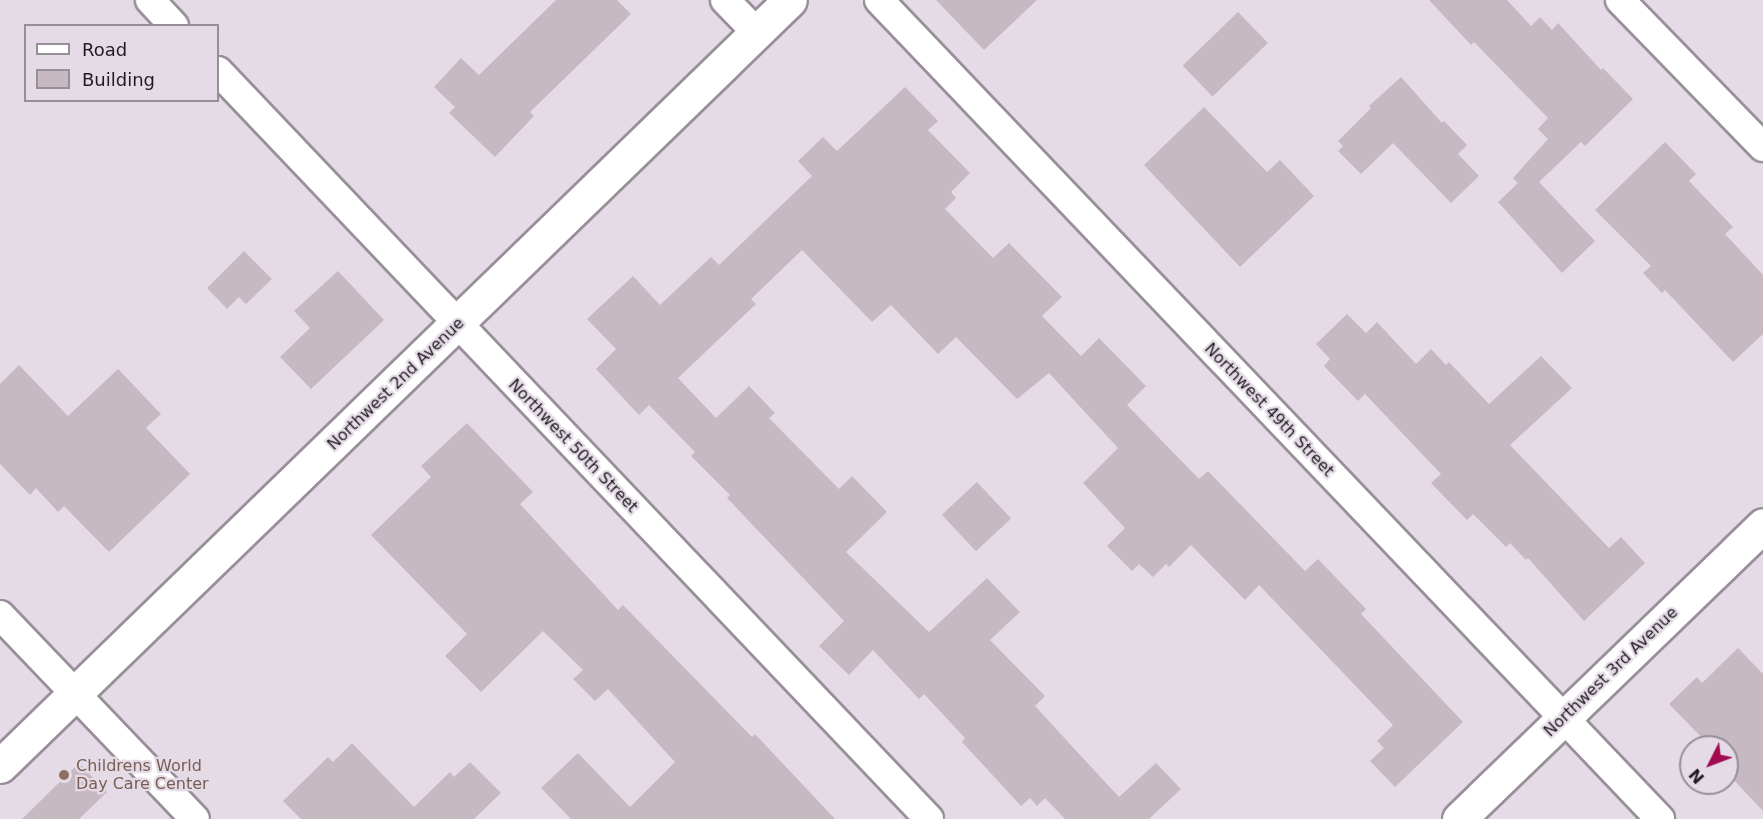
<!DOCTYPE html>
<style>
body{margin:0}
#map{position:relative;width:1763px;height:819px;overflow:hidden;background:#e5dbe7;font-family:"DejaVu Sans",sans-serif}
div>[style]{position:absolute}
.building>*{inset:0;background:#c6b9c2;transform-origin:0 0}
.roads{filter:drop-shadow(2px 0 #998f9a) drop-shadow(-2px 0 #998f9a) drop-shadow(0 2px #998f9a) drop-shadow(0 -2px #998f9a)}
.minor>*{height:28px;margin:-14px;padding:0 14px;transform-origin:14px;border-radius:14px;background:#fff}
.tertiary>*{height:33px;margin:-16.5px;padding:0 16.5px;transform-origin:16.5px;border-radius:16.5px;background:#fff}
.dots>*{width:16px;height:16px;translate:-50% -50%;box-sizing:border-box;border:3px solid #e5dbe7;border-radius:50%}
span{translate:-50% -50%;white-space:nowrap;text-align:center;line-height:1.15;-webkit-text-stroke:4.5px #e5dbe7;paint-order:stroke}
.street-label{font-size:16px;color:#1f1c20}
.education-label{font-size:16px;color:#785e54}
.left{translate:0 -50%;text-align:left}
.legend{position:absolute;left:24px;top:24px;width:195px;height:78px;box-sizing:border-box;background:#e5dbe7;border:2px solid #968f97;margin:0;padding:8px 10px;list-style:none;font-size:18px;color:#1f1c20}
.legend li{display:flex;align-items:center;gap:12px;height:30px}
.legend b{width:30px;border:2px solid #968f97}
.north{position:absolute;left:1679px;top:735px;width:60px;height:60px;box-sizing:border-box;background:#e5dbe7;border:2px solid #968f97;border-radius:50%;rotate:228deg;font-size:16px;font-weight:700;line-height:24px;text-align:center;color:#1f1c20}
.north::after{content:'';display:block;margin:auto;width:21px;height:27px;background:#a10b4f;clip-path:polygon(50% 0,100% 100%,50% 72%,0 100%)}
</style>
<div id="map">
<div class="building">
<i style="clip-path:polygon(556px 0,617px 0,631px 14px,530px 112px,534px 116px,495px 157px,449px 113px,455px 107px,434px 87px,461px 58px,479px 75px)"></i>
<i style="clip-path:polygon(936px 0,1037px 0,984px 50px)"></i>
<i style="clip-path:polygon(1429px 0,1507px 0,1531px 26px,1540px 17px,1552px 30px,1558px 23px,1601px 70px,1603px 68px,1633px 99px,1585px 146px,1581px 142px,1539px 182px,1595px 241px,1562px 273px,1498px 202px,1518px 183px,1513px 178px,1548px 139px,1538px 129px,1548px 118px,1474px 42px,1471px 45px)"></i>
<i style="left:1238px;top:12px;width:43px;height:77px;rotate:46deg"></i>
<i style="clip-path:polygon(1401px 77px,1442px 123px,1444px 121px,1467px 145px,1458px 154px,1479px 176px,1451px 203px,1393px 143px,1361px 174px,1338px 151px,1343px 146px,1338px 141px,1371px 108px,1369px 106px)"></i>
<i style="clip-path:polygon(905px 87px,938px 121px,928px 130px,970px 173px,951px 192px,956px 198px,945px 209px,993px 258px,1009px 243px,1062px 297px,1042px 316px,1081px 356px,1099px 338px,1146px 386px,1127px 405px,1199px 479px,1208px 471px,1305px 571px,1318px 559px,1366px 609px,1361px 614px,1463px 722px,1395px 787px,1370px 761px,1384px 748px,1377px 741px,1393px 725px,1259px 585px,1245px 600px,1191px 545px,1169px 567px,1166px 564px,1153px 577px,1139px 564px,1132px 571px,1107px 546px,1125px 528px,1083px 483px,1118px 448px,1049px 373px,1017px 399px,956px 337px,938px 354px,891px 305px,872px 322px,802px 250px,751px 299px,756px 304px,678px 378px,716px 418px,749px 386px,775px 413px,769px 418px,839px 489px,852px 476px,887px 512px,846px 552px,929px 632px,987px 578px,1020px 612px,990px 640px,1045px 696px,1035px 706px,1081px 756px,1119px 797px,1156px 763px,1181px 789px,1149px 819px,1065px 819px,1045px 798px,1037px 806px,1030px 798px,1021px 806px,962px 742px,965px 738px,924px 694px,919px 699px,873px 650px,849px 675px,819px 646px,844px 621px,727px 498px,730px 495px,691px 456px,695px 452px,649px 405px,639px 415px,596px 369px,616px 349px,587px 319px,633px 276px,660px 305px,711px 257px,719px 265px,812px 176px,798px 161px,823px 137px,837px 151px)"></i>
<i style="clip-path:polygon(1204px 107px,1267px 172px,1280px 160px,1314px 196px,1240px 267px,1144px 165px)"></i>
<i style="clip-path:polygon(1665px 142px,1696px 174px,1689px 181px,1733px 227px,1725px 234px,1763px 275px,1763px 334px,1733px 362px,1665px 290px,1662px 293px,1643px 273px,1651px 266px,1595px 210px)"></i>
<i style="clip-path:polygon(244px 251px,272px 279px,246px 304px,239px 297px,227px 309px,207px 288px)"></i>
<i style="clip-path:polygon(338px 271px,384px 320px,311px 389px,280px 357px,310px 328px,294px 311px)"></i>
<i style="clip-path:polygon(1347px 314px,1366px 333px,1377px 322px,1416px 364px,1431px 349px,1446px 365px,1449px 362px,1489px 404px,1541px 356px,1572px 388px,1510px 445px,1609px 548px,1621px 537px,1645px 563px,1584px 621px,1528px 558px,1526px 560px,1510px 543px,1506px 547px,1473px 514px,1467px 520px,1431px 483px,1441px 474px,1365px 394px,1358px 401px,1324px 366px,1330px 359px,1316px 344px)"></i>
<i style="clip-path:polygon(19px 365px,68px 416px,118px 369px,161px 414px,146px 428px,190px 474px,109px 552px,64px 506px,58px 512px,36px 488px,30px 495px,0 464px,0 384px)"></i>
<i style="clip-path:polygon(467px 423px,533px 492px,520px 504px,618px 610px,623px 605px,752px 737px,755px 734px,835px 819px,571px 819px,541px 788px,578px 753px,630px 807px,675px 762px,608px 689px,595px 701px,573px 679px,583px 670px,543px 631px,481px 692px,445px 656px,467px 634px,371px 535px,431px 477px,421px 466px)"></i>
<i style="left:977px;top:482px;width:50px;height:48px;rotate:47deg"></i>
<i style="clip-path:polygon(1738px 648px,1763px 674px,1763px 811px,1729px 775px,1734px 770px,1727px 763px,1727px 747px,1711px 747px,1669px 704px,1697px 677px,1702px 683px)"></i>
<i style="clip-path:polygon(352px 743px,414px 807px,450px 772px,454px 777px,470px 762px,501px 793px,474px 819px,301px 819px,283px 801px,328px 757px,333px 762px)"></i>
<i style="clip-path:polygon(79px 763px,107px 792px,79px 819px,22px 819px)"></i>
</div>
<div class="roads">
<div class="minor">
<i style="left:150px;top:0;width:35px;rotate:47deg"></i>
<i style="left:725px;top:0;width:46px;rotate:45.9deg"></i>
<i style="left:879px;top:0;width:1132px;rotate:46.36deg"></i>
<i style="left:1620px;top:0;width:205px;rotate:45.8deg"></i>
<i style="left:218px;top:71px;width:1032px;rotate:46.45deg"></i>
<i style="left:0;top:615px;width:282px;rotate:46.3deg"></i>
</div>
<div class="tertiary">
<i style="left:0;top:766px;width:1100px;rotate:-44.12deg"></i>
<i style="left:1459px;top:819px;width:423px;rotate:-44deg"></i>
</div>
</div>
<div class="dots">
<i style="left:64px;top:775px;background:#8d6e63"></i>
</div>
<div class="street-label">
<span style="left:396px;top:384px;rotate:-44deg">Northwest 2nd Avenue</span>
<span style="left:1269px;top:410px;rotate:46deg">Northwest 49th Street</span>
<span style="left:573px;top:446px;rotate:46deg">Northwest 50th Street</span>
<span style="left:1611px;top:672px;rotate:-44deg">Northwest 3rd Avenue</span>
</div>
<div class="education-label">
<span class="left" style="left:76px;top:775px">Childrens World<br>Day Care Center</span>
</div>
<ul class="legend">
<li><b style="height:8px;background:#fff"></b>Road</li>
<li><b style="height:16px;background:#c6b9c2"></b>Building</li>
</ul>
<div class="north">N</div>
</div>
